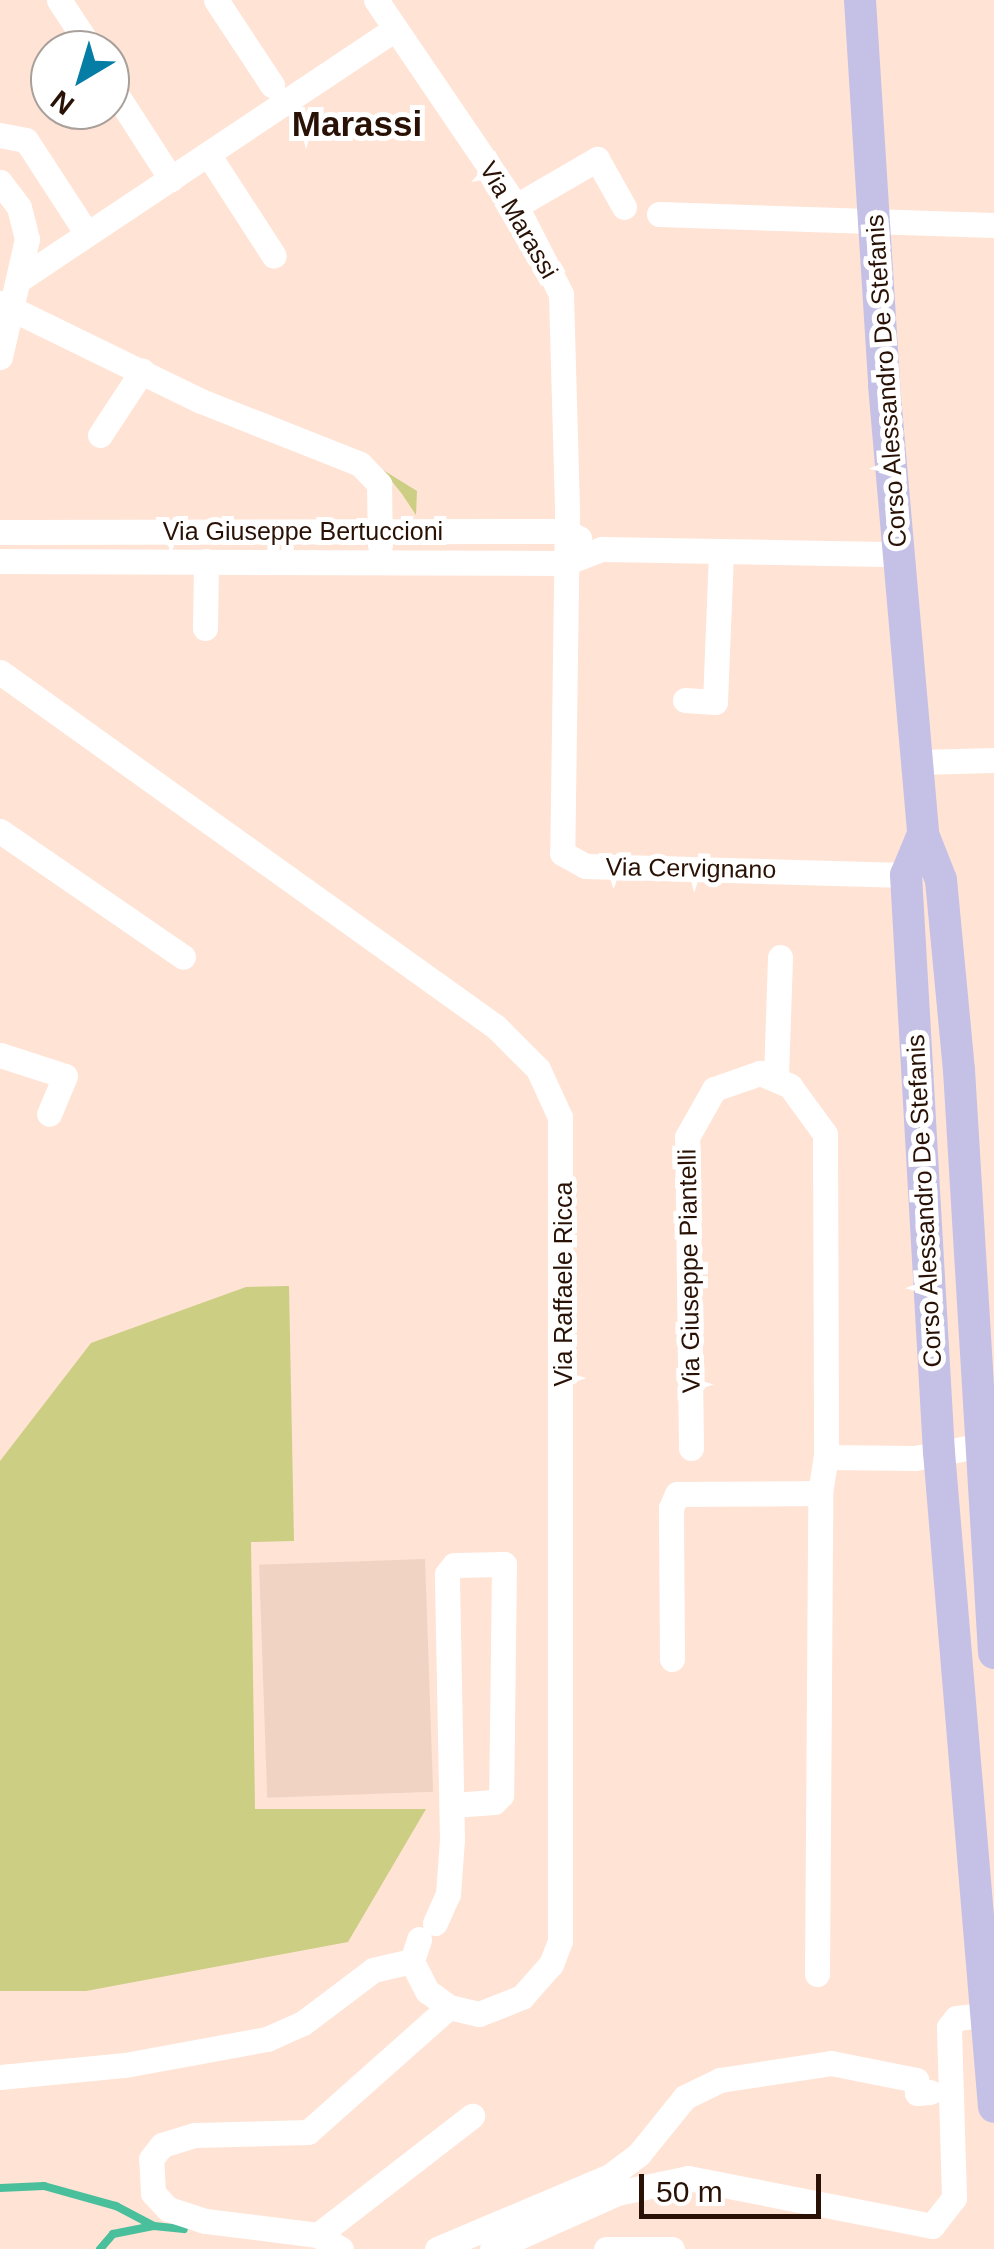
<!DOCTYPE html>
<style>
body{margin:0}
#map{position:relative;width:994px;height:2249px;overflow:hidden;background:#ffe3d5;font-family:Helvetica,sans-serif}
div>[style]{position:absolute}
.built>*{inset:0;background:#f1d3c3;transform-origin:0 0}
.green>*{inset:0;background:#ccce83}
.stream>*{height:8px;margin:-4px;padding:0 4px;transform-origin:4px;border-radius:4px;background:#49bf9b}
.minor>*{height:25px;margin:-12.5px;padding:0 12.5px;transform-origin:12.5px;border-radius:12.5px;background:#fff}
.major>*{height:32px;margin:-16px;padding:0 16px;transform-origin:16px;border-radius:16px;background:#c5c1e6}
span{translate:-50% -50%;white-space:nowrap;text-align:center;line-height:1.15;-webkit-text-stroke:10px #fff;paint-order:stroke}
.street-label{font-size:25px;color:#291205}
.district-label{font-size:35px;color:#291205;font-weight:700}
.north{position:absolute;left:30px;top:30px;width:100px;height:100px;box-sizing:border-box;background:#fff;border:2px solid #a9a09b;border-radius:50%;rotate:218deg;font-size:28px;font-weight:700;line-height:40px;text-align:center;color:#291205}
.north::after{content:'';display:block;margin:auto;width:35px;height:45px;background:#057da4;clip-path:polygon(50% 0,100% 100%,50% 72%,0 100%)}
.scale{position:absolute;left:639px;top:2174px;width:182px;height:45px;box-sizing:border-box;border:5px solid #291205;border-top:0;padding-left:12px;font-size:30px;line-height:35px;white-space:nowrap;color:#291205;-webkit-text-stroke:8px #fff;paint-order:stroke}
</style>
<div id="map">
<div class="built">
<i style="left:425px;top:1559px;width:233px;height:166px;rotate:88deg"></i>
</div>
<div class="green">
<i style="clip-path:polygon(383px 470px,417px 491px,416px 515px,402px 494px)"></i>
<i style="clip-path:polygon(289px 1286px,294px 1541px,251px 1542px,255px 1809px,426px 1809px,348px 1942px,86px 1991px,0 1991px,0 1461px,91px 1343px,246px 1287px)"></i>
</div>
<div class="stream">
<i style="left:0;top:2188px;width:44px;rotate:-2.6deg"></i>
<i style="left:44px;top:2186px;width:75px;rotate:15.5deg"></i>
<i style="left:116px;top:2206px;width:43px;rotate:27.8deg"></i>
<i style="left:154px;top:2226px;width:30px;rotate:6deg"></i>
<i style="left:100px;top:2249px;width:20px;rotate:-49deg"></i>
<i style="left:113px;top:2234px;width:41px;rotate:-11.3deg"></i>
</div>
<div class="minor">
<i style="left:59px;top:0;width:60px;rotate:56.6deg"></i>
<i style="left:216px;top:0;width:102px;rotate:56.6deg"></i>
<i style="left:376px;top:0;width:249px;rotate:55.8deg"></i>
<i style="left:516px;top:206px;width:99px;rotate:62.9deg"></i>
<i style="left:561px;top:294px;width:220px;rotate:88.4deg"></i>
<i style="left:567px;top:514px;width:339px;rotate:90.8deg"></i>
<i style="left:562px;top:853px;width:26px;rotate:29deg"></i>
<i style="left:585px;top:866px;width:321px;rotate:1.6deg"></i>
<i style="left:111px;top:86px;width:111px;rotate:57.2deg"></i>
<i style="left:0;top:135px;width:26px;rotate:11deg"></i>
<i style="left:26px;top:140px;width:112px;rotate:57deg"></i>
<i style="left:208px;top:154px;width:121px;rotate:57.1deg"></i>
<i style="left:0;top:182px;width:31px;rotate:53deg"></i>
<i style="left:19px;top:207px;width:33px;rotate:76deg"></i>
<i style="left:27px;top:239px;width:121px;rotate:102.9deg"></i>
<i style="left:516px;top:206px;width:94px;rotate:-30.1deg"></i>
<i style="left:597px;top:159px;width:55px;rotate:60.6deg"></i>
<i style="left:659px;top:214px;width:335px;rotate:1.9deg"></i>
<i style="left:20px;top:279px;width:451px;rotate:-33.7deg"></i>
<i style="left:0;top:303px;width:224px;rotate:26deg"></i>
<i style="left:201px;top:401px;width:171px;rotate:21.6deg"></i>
<i style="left:360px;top:464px;width:28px;rotate:46deg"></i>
<i style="left:379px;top:484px;width:61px;rotate:89.1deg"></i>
<i style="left:100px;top:435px;width:77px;rotate:-56.7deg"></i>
<i style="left:0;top:532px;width:565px;rotate:-0.1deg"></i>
<i style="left:565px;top:531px;width:16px;rotate:27deg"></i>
<i style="left:0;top:561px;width:565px;rotate:0.2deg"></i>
<i style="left:565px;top:563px;width:40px;rotate:-21deg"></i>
<i style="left:602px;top:549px;width:297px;rotate:1deg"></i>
<i style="left:205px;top:628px;width:67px;rotate:-89.1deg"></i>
<i style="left:0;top:672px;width:610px;rotate:35.59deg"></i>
<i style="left:496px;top:1027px;width:59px;rotate:45deg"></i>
<i style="left:538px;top:1069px;width:53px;rotate:65.4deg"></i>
<i style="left:560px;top:1117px;width:824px;rotate:90deg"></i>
<i style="left:560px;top:1941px;width:25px;rotate:111deg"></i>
<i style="left:551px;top:1964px;width:44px;rotate:131.3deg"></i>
<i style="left:522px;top:1997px;width:46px;rotate:158.4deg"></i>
<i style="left:479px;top:2014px;width:31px;rotate:-167deg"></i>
<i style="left:449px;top:2007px;width:27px;rotate:-144deg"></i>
<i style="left:427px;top:1991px;width:34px;rotate:-117deg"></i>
<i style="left:412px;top:1961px;width:23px;rotate:-72deg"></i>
<i style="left:685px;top:700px;width:30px;rotate:4deg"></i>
<i style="left:715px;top:702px;width:151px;rotate:-87.7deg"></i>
<i style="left:918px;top:762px;width:76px;rotate:-1.5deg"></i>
<i style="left:0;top:831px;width:222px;rotate:34.5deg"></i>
<i style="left:0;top:1055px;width:68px;rotate:17.9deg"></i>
<i style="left:65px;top:1076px;width:41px;rotate:112.8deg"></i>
<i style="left:776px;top:1078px;width:121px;rotate:-88.1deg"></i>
<i style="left:691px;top:1448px;width:311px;rotate:-90.7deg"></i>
<i style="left:687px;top:1137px;width:55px;rotate:-60.6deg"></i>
<i style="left:714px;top:1089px;width:49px;rotate:-19.2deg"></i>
<i style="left:760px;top:1073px;width:33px;rotate:23deg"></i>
<i style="left:790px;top:1086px;width:59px;rotate:53.9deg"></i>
<i style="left:825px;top:1134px;width:323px;rotate:89.8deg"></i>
<i style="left:826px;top:1457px;width:89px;rotate:0.6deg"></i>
<i style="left:915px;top:1458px;width:63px;rotate:-11deg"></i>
<i style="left:672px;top:1659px;width:151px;rotate:-90.4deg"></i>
<i style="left:671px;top:1508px;width:15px;rotate:-67deg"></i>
<i style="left:677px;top:1494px;width:143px;rotate:-0.4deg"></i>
<i style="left:435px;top:1923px;width:32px;rotate:-66deg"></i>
<i style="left:448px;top:1894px;width:54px;rotate:-85.8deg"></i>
<i style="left:452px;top:1840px;width:266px;rotate:-91.1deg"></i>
<i style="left:447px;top:1574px;width:11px;rotate:-52deg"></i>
<i style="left:454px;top:1565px;width:50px;rotate:-1.1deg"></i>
<i style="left:504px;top:1564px;width:231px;rotate:90.7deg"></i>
<i style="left:501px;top:1795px;width:10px;rotate:135deg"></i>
<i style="left:494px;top:1802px;width:42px;rotate:175.9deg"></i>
<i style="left:817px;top:1974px;width:481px;rotate:-89.6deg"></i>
<i style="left:820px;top:1493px;width:36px;rotate:-81deg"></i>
<i style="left:0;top:2077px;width:126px;rotate:-5.5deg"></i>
<i style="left:125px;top:2065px;width:144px;rotate:-10.4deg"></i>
<i style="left:267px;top:2039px;width:39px;rotate:-24deg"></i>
<i style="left:303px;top:2023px;width:88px;rotate:-37.1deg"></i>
<i style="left:373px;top:1970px;width:40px;rotate:-13deg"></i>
<i style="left:318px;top:2235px;width:195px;rotate:-37.7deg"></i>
<i style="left:341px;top:2249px;width:27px;rotate:-149deg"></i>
<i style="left:318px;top:2235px;width:114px;rotate:-172.9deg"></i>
<i style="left:205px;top:2221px;width:39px;rotate:-162deg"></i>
<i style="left:168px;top:2209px;width:22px;rotate:-133deg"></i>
<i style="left:153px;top:2193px;width:34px;rotate:-93deg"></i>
<i style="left:151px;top:2159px;width:18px;rotate:-52deg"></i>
<i style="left:162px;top:2145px;width:34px;rotate:-17deg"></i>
<i style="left:195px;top:2135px;width:113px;rotate:-1.5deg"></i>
<i style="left:308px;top:2132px;width:188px;rotate:-41.6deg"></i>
<i style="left:437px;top:2249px;width:188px;rotate:-22.9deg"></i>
<i style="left:610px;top:2176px;width:36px;rotate:-37deg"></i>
<i style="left:639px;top:2154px;width:73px;rotate:-51.1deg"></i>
<i style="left:685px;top:2097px;width:39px;rotate:-26deg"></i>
<i style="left:720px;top:2080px;width:112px;rotate:-8.7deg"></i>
<i style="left:831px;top:2063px;width:87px;rotate:11.3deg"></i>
<i style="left:916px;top:2080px;width:13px;rotate:86deg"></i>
<i style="left:917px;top:2093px;width:13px;rotate:-4deg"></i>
<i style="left:492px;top:2249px;width:137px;rotate:-24.1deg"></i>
<i style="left:617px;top:2193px;width:73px;rotate:-11.9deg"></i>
<i style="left:688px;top:2178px;width:249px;rotate:11.1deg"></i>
<i style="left:932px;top:2226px;width:36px;rotate:-52deg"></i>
<i style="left:954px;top:2198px;width:171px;rotate:-91.7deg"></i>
<i style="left:949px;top:2027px;width:11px;rotate:-52deg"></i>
<i style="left:956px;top:2018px;width:38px;rotate:-6deg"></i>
<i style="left:606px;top:2249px;width:66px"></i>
</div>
<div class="major">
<i style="left:860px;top:0;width:386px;rotate:86.4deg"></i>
<i style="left:884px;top:385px;width:451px;rotate:85deg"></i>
<i style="left:923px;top:834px;width:49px;rotate:68.6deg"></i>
<i style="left:941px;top:880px;width:191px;rotate:84.6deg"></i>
<i style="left:959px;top:1070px;width:584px;rotate:86.56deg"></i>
<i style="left:923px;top:834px;width:44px;rotate:112.5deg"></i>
<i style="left:906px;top:875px;width:578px;rotate:86.73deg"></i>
<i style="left:939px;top:1452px;width:657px;rotate:85.2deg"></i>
</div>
<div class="street-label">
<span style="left:519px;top:220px;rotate:60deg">Via Marassi</span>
<span style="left:886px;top:381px;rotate:-94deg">Corso Alessandro De Stefanis</span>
<span style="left:303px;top:531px">Via Giuseppe Bertuccioni</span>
<span style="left:691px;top:868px;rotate:1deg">Via Cervignano</span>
<span style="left:924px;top:1201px;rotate:-93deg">Corso Alessandro De Stefanis</span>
<span style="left:689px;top:1271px;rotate:-91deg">Via Giuseppe Piantelli</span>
<span style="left:563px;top:1284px;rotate:-90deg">Via Raffaele Ricca</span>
</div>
<div class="district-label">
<span style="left:357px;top:124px">Marassi</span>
</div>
<div class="north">N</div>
<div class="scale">50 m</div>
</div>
